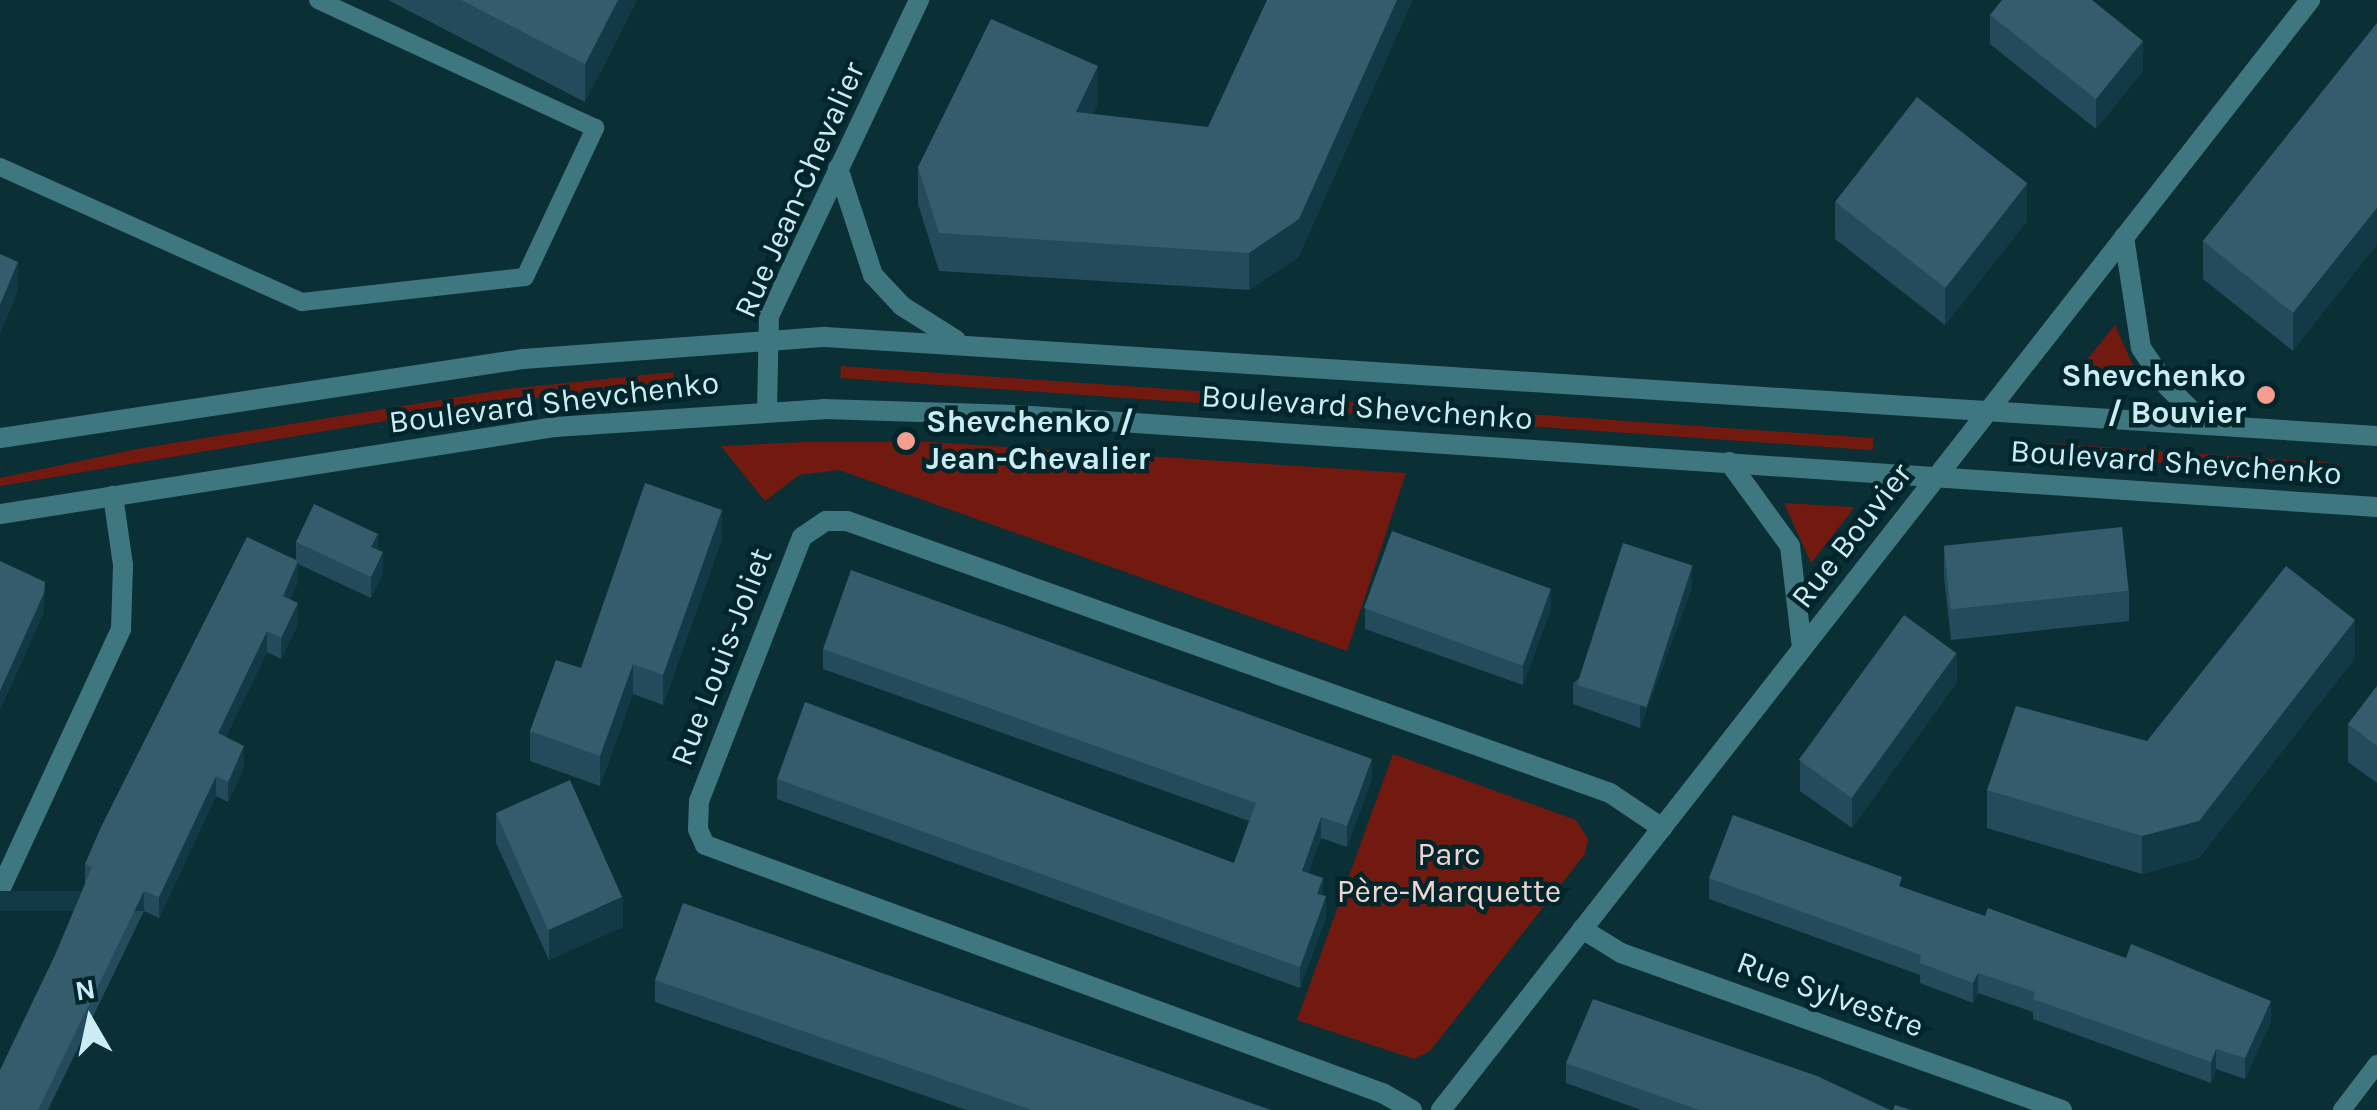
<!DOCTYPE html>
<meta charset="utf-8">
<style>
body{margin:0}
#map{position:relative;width:2377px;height:1110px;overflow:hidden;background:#0a2f35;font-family:Karla,sans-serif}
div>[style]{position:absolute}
.green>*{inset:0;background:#721a10;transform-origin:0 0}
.service>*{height:18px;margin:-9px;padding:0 9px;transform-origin:9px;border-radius:9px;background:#3f7781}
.minor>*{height:20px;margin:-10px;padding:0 10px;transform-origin:10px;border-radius:10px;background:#3f7781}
.tertiary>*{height:20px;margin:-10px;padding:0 10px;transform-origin:10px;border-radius:10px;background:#3f7781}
.wall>*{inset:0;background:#234b5c}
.shaded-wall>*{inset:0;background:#113946;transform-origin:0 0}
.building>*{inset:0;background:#355c6d;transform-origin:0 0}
.dots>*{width:28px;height:28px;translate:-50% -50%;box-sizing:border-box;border:5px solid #00252b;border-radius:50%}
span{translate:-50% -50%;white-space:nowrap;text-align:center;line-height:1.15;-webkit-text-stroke:9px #00252b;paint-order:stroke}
.street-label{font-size:32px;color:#ccecf3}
.poi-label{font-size:32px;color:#ccecf3;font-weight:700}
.right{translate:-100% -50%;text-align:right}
.left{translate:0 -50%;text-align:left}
.park-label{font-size:32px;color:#f1d4cf}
.north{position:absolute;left:40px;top:970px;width:100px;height:100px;-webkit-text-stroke:8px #00252b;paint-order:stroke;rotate:351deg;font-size:28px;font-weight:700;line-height:40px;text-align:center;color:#ccecf3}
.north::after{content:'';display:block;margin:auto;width:35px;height:45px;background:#ccecf3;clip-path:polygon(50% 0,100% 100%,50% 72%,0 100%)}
</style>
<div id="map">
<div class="green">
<i style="clip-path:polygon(2115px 325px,2140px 381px,2072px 378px)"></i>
<i style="left:841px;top:366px;width:1035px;height:12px;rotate:4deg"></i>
<i style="clip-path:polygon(673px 372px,674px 383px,491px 403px,0 486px,0 478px,137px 449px,508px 389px)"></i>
<i style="clip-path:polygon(806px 442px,930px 442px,1406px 473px,1347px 651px,839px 470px,799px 475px,765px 501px,721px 446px)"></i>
<i style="left:2046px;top:443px;width:294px;height:12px;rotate:4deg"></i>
<i style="clip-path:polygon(1784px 503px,1852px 507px,1854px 508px,1811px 563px)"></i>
<i style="clip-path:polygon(1393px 754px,1576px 820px,1588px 839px,1585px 854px,1430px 1051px,1414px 1059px,1297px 1020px)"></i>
</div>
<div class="service">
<i style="left:0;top:167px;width:331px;rotate:24.1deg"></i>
<i style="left:302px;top:302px;width:224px;rotate:-6.4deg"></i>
<i style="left:525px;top:277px;width:165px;rotate:-64.8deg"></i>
<i style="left:595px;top:128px;width:305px;rotate:-155.2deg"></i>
<i style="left:2342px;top:1110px;width:58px;rotate:-52.7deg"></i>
</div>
<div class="minor">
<i style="left:767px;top:410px;width:94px;rotate:-88.8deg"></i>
<i style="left:769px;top:316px;width:350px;rotate:-64.6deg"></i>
<i style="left:0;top:890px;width:288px;rotate:-65.1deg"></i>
<i style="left:121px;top:629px;width:64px;rotate:-88.2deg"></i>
<i style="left:123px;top:565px;width:70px;rotate:-98.2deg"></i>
<i style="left:1582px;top:929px;width:46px;rotate:31.6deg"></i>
<i style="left:1621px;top:953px;width:468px;rotate:19.6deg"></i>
<i style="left:1412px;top:1110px;width:34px;rotate:-150deg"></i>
<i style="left:1382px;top:1093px;width:721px;rotate:-159.88deg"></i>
<i style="left:705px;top:845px;width:17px;rotate:-114deg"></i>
<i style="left:698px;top:829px;width:28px;rotate:-88deg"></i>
<i style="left:699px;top:801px;width:283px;rotate:-68.7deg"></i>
<i style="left:802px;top:537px;width:29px;rotate:-34deg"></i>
<i style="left:826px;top:521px;width:21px"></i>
<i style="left:847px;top:521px;width:810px;rotate:19.62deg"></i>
<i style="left:1610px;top:793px;width:63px;rotate:33.9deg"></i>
<i style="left:1441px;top:1110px;width:1410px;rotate:-51.94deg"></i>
</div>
<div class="tertiary">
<i style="left:838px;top:168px;width:113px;rotate:71.9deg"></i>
<i style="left:873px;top:275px;width:42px;rotate:46.9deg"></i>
<i style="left:902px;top:306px;width:64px;rotate:32.2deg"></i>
<i style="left:2124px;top:237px;width:112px;rotate:81.3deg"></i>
<i style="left:2141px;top:348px;width:46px;rotate:55.6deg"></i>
<i style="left:2167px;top:386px;width:55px;rotate:45deg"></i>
<i style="left:0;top:438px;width:529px;rotate:-8.59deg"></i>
<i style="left:523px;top:359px;width:303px;rotate:-4.2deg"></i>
<i style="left:825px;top:337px;width:1555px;rotate:3.65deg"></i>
<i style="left:1729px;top:462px;width:104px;rotate:54deg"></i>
<i style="left:1790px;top:546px;width:103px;rotate:83.3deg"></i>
<i style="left:0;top:514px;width:562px;rotate:-8.91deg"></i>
<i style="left:555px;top:427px;width:269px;rotate:-3.8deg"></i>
<i style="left:823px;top:409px;width:193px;rotate:1.8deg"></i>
<i style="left:1016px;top:415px;width:1364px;rotate:3.87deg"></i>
</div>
<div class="wall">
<i style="clip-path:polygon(388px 0,637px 0,585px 102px)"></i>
<i style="clip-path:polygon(1990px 15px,2143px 71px,2096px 129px,1990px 44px)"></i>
<i style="clip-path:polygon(2377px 23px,2293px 351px,2203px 279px,2203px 241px)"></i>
<i style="clip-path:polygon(1098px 104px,1093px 114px,1299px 257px,1249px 290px,939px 271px,918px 204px,918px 167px)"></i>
<i style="clip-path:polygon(1835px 202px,2027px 221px,1945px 325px,1835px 239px)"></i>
<i style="clip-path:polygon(722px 539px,663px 705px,633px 694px,600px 786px,530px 761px,530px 731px,581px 668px)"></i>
<i style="clip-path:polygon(296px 542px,378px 550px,383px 573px,371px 598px,298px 564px,298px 582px,290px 600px,298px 624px,281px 659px,267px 652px,226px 737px,244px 767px,228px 802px,216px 796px,159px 918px,144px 911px,48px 1110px,0 1110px,56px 953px,85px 885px,85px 864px,296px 560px)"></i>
<i style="clip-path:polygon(1944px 547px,2129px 591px,2129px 621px,1951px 640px,1944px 577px)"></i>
<i style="clip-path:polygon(1692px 587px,1640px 728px,1573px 704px,1573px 683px)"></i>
<i style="clip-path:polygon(1365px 608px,1551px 609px,1523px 685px,1365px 629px)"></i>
<i style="clip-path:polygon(823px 649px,1372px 779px,1347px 847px,1321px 838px,1308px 873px,1323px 895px,1326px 917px,1300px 988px,777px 799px,777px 779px,1234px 863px,1249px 821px,823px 669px)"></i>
<i style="clip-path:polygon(2355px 658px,2199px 858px,2142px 874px,1987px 828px,1987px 790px,2147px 741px)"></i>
<i style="clip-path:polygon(1957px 682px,1852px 828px,1800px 791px,1800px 761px)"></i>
<i style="clip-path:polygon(2377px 686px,2377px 783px,2348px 762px,2348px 724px)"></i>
<i style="clip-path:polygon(496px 813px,623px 927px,549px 960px,496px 843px)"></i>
<i style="clip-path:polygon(1709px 878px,1902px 887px,2271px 1022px,2245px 1079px,2216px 1069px,2211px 1083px,2033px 1019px,2033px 1012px,1978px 993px,1973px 1003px,1920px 983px,1920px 975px,1709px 899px)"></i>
<i style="clip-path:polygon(655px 980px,1271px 1110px,966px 1110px,655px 1002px)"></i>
<i style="clip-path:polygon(1566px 1063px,1890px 1110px,1641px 1110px,1566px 1083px)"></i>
</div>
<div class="shaded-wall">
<i style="clip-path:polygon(618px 0,637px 0,585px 102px,585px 64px)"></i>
<i style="clip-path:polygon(1397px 0,1413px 0,1299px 257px,1249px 290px,1249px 253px)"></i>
<i style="clip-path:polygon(2143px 41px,2143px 71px,2096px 129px,2096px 99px)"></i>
<i style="clip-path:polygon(1098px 66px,1098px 104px,1076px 150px,1076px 112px)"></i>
<i style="clip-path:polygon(2027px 183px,2027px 221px,1945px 325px,1945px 288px)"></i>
<i style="clip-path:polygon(2377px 208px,2377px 245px,2293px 351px,2293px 313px)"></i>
<i style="clip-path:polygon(18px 262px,18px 291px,0 335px,0 305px)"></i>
<i style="clip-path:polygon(722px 510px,722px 539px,663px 705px,663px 675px)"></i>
<i style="clip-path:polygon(378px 534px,378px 554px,371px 547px)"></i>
<i style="clip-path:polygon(383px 552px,383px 573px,371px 598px,371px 577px)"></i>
<i style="clip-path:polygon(298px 561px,298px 582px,283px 617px,283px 596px)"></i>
<i style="clip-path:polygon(1692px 566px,1692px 587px,1640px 728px,1640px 707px)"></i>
<i style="clip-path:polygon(45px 582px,44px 613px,0 711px,0 691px)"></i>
<i style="clip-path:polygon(1551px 588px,1551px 609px,1523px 685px,1523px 664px)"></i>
<i style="clip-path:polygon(298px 603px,298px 624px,281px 659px,281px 638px)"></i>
<i style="clip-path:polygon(2355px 620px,2355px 658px,2199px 858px,2142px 874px,2142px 836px)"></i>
<i style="clip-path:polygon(267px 631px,267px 652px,218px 754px,218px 733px)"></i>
<i style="clip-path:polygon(1957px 653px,1957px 682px,1852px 828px,1852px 798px)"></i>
<i style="clip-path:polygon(633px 664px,633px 694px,600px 786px,600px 756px)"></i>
<i style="clip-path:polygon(244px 746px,244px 767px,228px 802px,228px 782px)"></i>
<i style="clip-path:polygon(1372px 759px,1372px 779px,1347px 847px,1347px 826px)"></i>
<i style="clip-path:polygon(216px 776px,216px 796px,159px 918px,159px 897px)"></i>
<i style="clip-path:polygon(1321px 817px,1321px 838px,1302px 892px,1302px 871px)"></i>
<i style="clip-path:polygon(1323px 878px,1323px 899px,1317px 894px)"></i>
<i style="left:144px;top:891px;width:20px;height:243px;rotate:90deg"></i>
<i style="clip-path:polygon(1326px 896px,1326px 917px,1300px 988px,1300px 967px)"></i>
<i style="clip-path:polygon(623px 897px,623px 927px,549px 960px,549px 930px)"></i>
<i style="clip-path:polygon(1978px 973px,1978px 993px,1973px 1003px,1973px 983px)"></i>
<i style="clip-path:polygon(2271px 1001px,2271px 1022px,2245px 1079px,2245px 1058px)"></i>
<i style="clip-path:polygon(2216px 1049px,2216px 1069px,2211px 1083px,2211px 1062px)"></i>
</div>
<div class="building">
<i style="clip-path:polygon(461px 0,618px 0,585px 64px)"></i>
<i style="clip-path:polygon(1267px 0,1397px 0,1299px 219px,1249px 253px,939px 233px,918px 167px,991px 19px,1098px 66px,1076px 112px,1208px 127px)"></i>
<i style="clip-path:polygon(2002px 0,2092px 0,2143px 41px,2096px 99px,1990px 15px)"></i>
<i style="clip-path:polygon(2377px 23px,2377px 208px,2293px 313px,2203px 241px)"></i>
<i style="left:1917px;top:97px;width:140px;height:133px;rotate:38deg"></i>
<i style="clip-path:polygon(0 254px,18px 262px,0 305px)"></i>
<i style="clip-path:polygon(645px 483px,722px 510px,663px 675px,633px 664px,600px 756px,530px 731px,556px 660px,581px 668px)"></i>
<i style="clip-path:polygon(314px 504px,378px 534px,371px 547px,383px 552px,371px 577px,296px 542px)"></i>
<i style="left:2122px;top:527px;width:64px;height:179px;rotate:84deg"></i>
<i style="left:1392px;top:531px;width:169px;height:82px;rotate:20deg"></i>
<i style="clip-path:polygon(247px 537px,298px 561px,283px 596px,298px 603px,281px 638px,267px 631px,218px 733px,244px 746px,228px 782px,216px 776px,159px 897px,144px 891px,38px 1110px,0 1110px,0 1070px,56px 953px,92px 867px,85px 864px,101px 827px)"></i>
<i style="left:1623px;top:543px;width:73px;height:149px;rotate:18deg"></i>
<i style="clip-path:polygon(0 561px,45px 582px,44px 593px,0 691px)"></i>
<i style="clip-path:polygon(2286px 566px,2355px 620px,2199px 821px,2142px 836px,1987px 790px,2016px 706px,2147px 741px)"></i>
<i style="clip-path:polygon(851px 570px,1372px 759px,1347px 826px,1321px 817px,1302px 871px,1323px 878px,1317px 894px,1326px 896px,1300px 967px,777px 779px,805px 702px,1234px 863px,1256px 803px,823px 649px)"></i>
<i style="left:1904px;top:615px;width:65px;height:179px;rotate:36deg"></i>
<i style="clip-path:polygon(2377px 686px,2377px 746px,2348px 724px)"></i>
<i style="left:570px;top:780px;width:128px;height:81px;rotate:66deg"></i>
<i style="clip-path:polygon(1733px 815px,1902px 877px,1899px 886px,1985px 916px,1988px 908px,2126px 958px,2131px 944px,2271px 1001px,2245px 1058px,2216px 1049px,2211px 1062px,2033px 999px,2035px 992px,1978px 973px,1973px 983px,1920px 963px,1921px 955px,1709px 878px)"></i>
<i style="clip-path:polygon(683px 903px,1271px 1110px,1032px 1110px,655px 980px)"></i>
<i style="clip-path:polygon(1593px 999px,1817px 1076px,1890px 1110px,1699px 1110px,1566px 1063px)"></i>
<i style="clip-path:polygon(1895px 1105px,1911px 1110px,1893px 1110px)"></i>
</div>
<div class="dots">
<i style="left:2266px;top:395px;background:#f59d8e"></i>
<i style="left:906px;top:441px;background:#f59d8e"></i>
</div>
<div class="street-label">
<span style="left:800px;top:190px;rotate:-66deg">Rue Jean-Chevalier</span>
<span style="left:554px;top:403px;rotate:-7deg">Boulevard Shevchenko</span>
<span style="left:1367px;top:408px;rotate:4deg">Boulevard Shevchenko</span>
<span style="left:2176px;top:463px;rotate:4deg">Boulevard Shevchenko</span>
<span style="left:1852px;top:536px;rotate:-52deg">Rue Bouvier</span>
<span style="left:722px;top:657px;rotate:-69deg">Rue Louis-Joliet</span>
<span style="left:1830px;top:995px;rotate:20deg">Rue Sylvestre</span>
</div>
<div class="poi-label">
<span class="right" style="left:2246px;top:395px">Shevchenko<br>/ Bouvier</span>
<span class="left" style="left:926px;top:441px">Shevchenko /<br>Jean-Chevalier</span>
</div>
<div class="park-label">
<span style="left:1449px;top:874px">Parc<br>Père-Marquette</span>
</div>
<div class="north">N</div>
</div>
